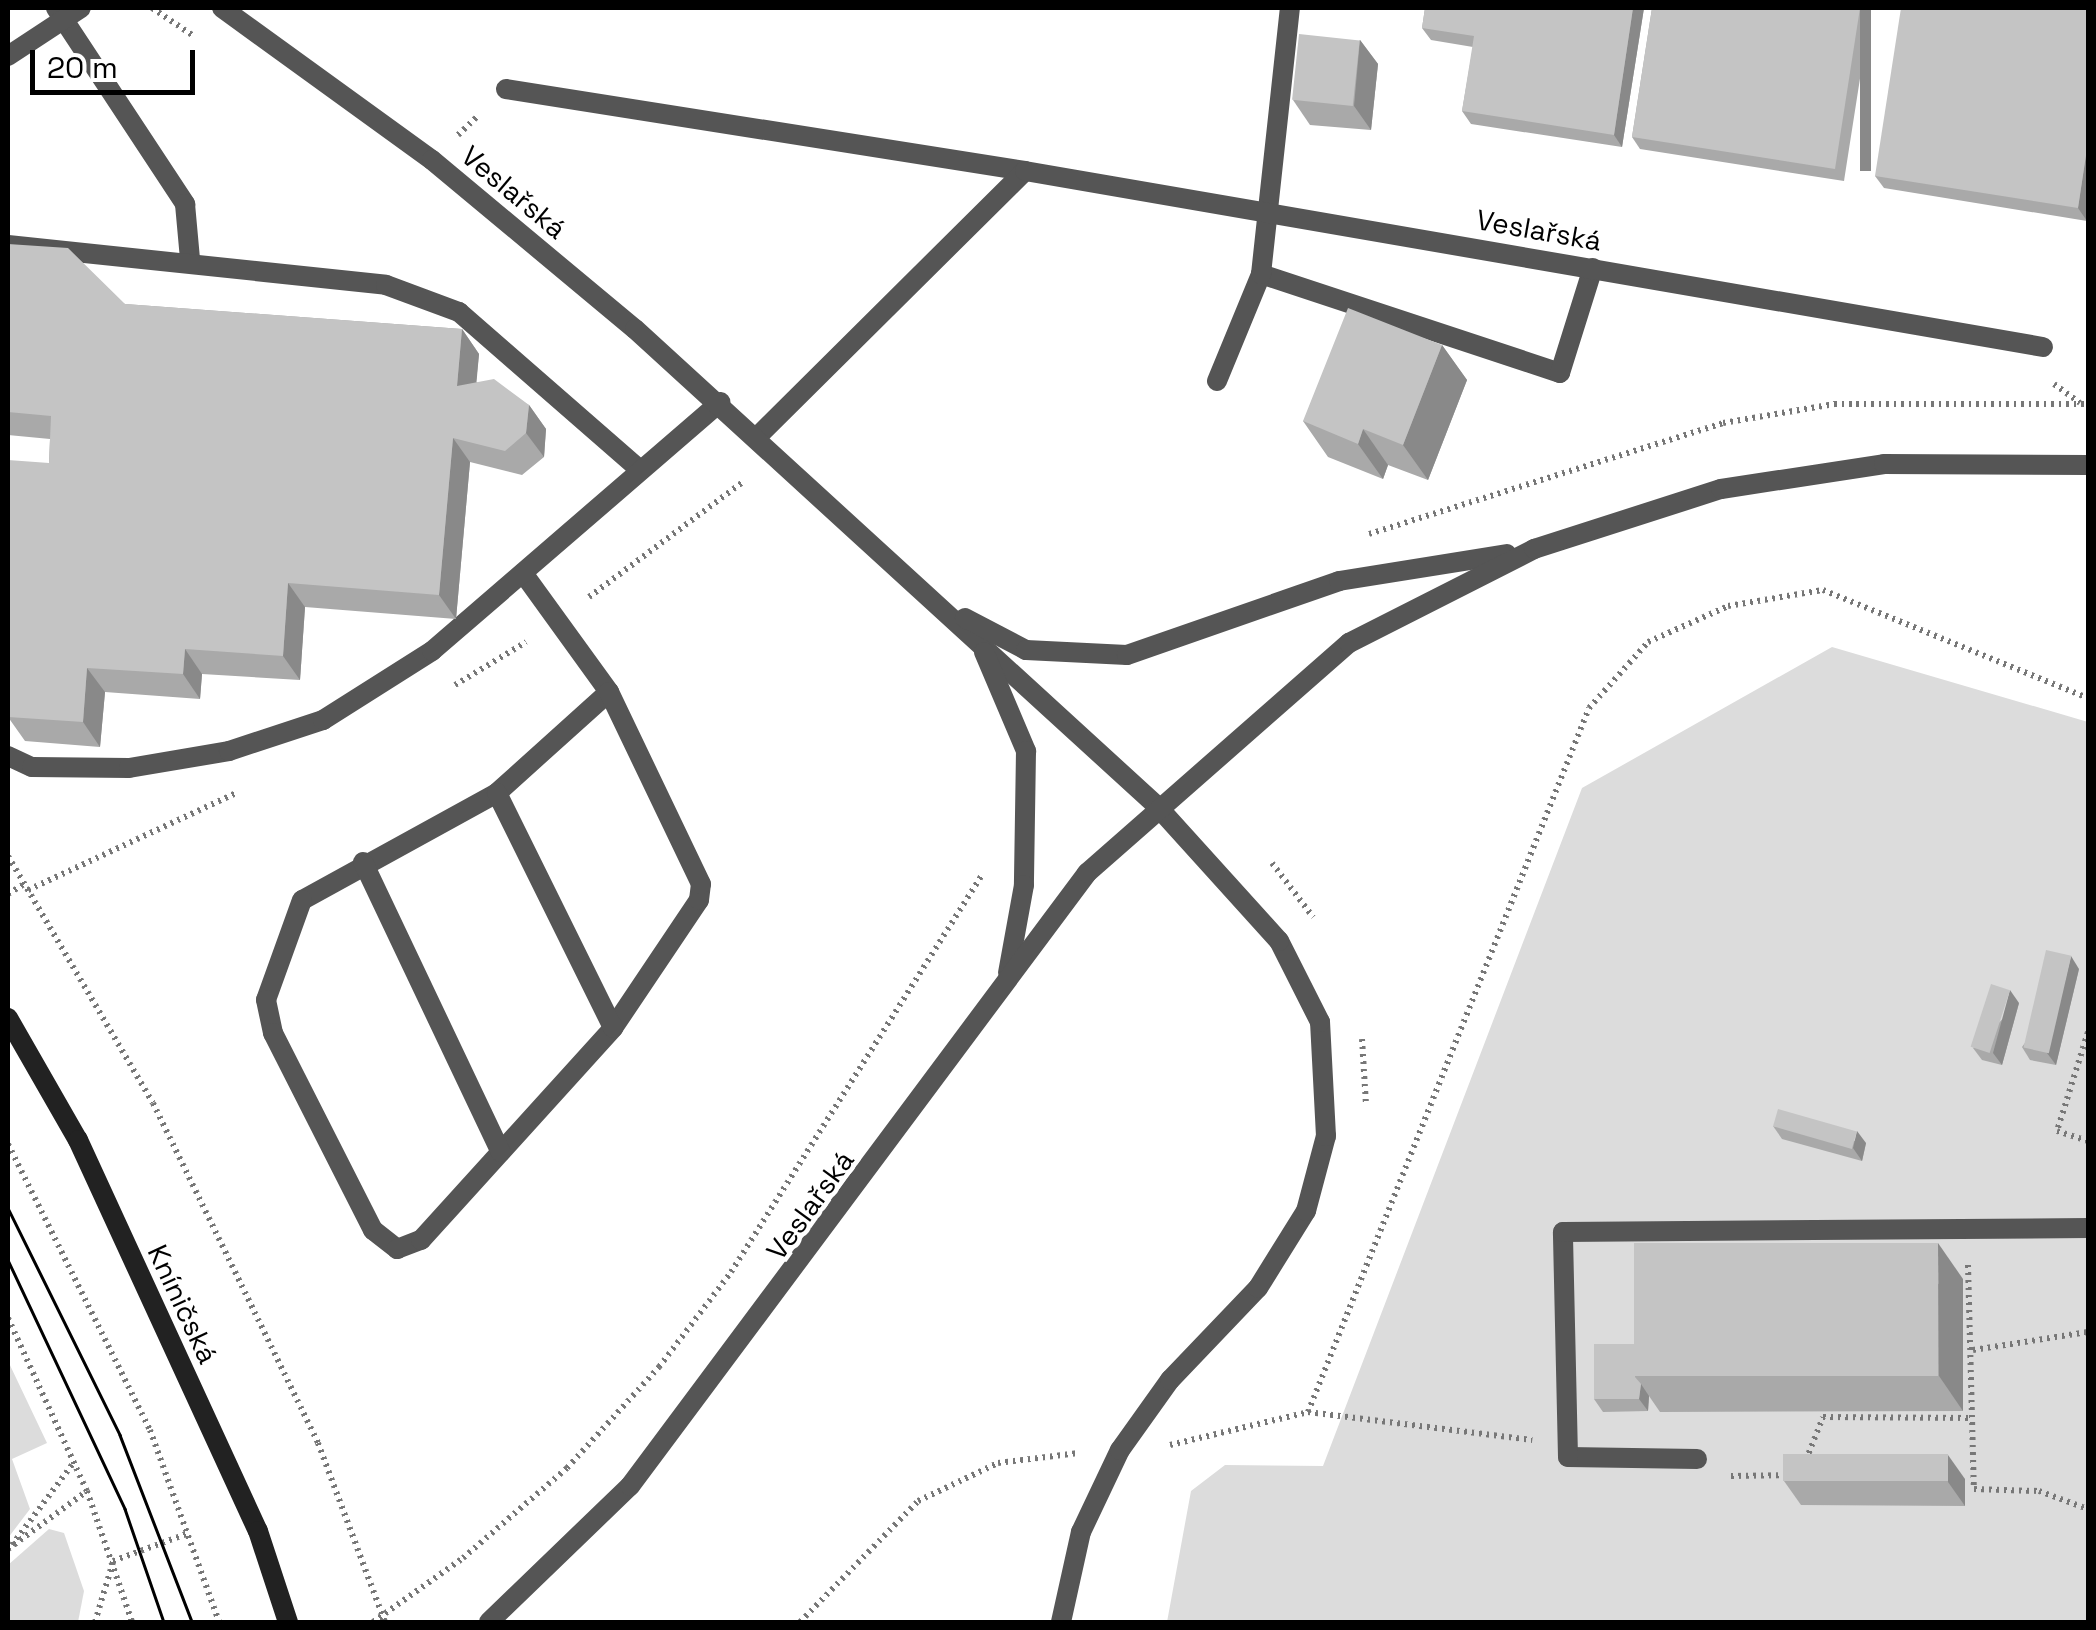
<!DOCTYPE html>
<meta charset="utf-8">
<style>
body{margin:0}
#map{position:relative;width:2096px;height:1630px;overflow:hidden;background:#fff;font-family:"Space Grotesk",sans-serif}
div>[style]{position:absolute}
.green>*{inset:0;background:#dcdcdc}
.path>*{height:6px;margin-top:-3px;transform-origin:0;background:repeating-linear-gradient(90deg,#777 0 2.5px,transparent 0 7.5px)}
.service>*{height:20px;margin:-10px;padding:0 10px;transform-origin:10px;border-radius:10px;background:#555}
.minor>*{height:20px;margin:-10px;padding:0 10px;transform-origin:10px;border-radius:10px;background:#555}
.tertiary>*{height:20px;margin:-10px;padding:0 10px;transform-origin:10px;border-radius:10px;background:#555}
.secondary>*{height:20px;margin:-10px;padding:0 10px;transform-origin:10px;border-radius:10px;background:#222}
.tram>*{height:2.5px;margin:-1.25px;padding:0 1.25px;transform-origin:1.25px;border-radius:1.25px;background:#000}
.path-bridge>*{height:6px;margin-top:-3px;transform-origin:0;background:repeating-linear-gradient(90deg,#777 0 2.5px,transparent 0 7.5px)}
.wall>*{inset:0;background:#a9a9a9}
.shaded-wall>*{inset:0;background:#898989;transform-origin:0 0}
.building>*{inset:0;background:#c4c4c4;transform-origin:0 0}
span{translate:-50% -50%;white-space:nowrap;text-align:center;line-height:1.15;-webkit-text-stroke:9px #fff;paint-order:stroke}
.street-label{font-size:28px;color:#000}
.frame{position:absolute;inset:0;border:10px solid #000;pointer-events:none}
.scale{position:absolute;left:30px;top:50px;width:165px;height:45px;box-sizing:border-box;border:5px solid #000;border-top:0;padding-left:12px;font-size:30px;line-height:35px;white-space:nowrap;color:#000;-webkit-text-stroke:8px #fff;paint-order:stroke}
</style>
<div id="map">
<div class="green">
<i style="clip-path:polygon(1832px 647px,2088px 722px,2088px 1622px,1167px 1622px,1191px 1491px,1225px 1465px,1323px 1466px,1582px 788px)"></i>
<i style="clip-path:polygon(8px 1361px,47px 1443px,12px 1459px,30px 1509px,8px 1538px)"></i>
<i style="clip-path:polygon(49px 1529px,64px 1533px,84px 1591px,78px 1622px,8px 1622px,8px 1565px)"></i>
</div>
<div class="path">
<i style="left:152px;top:8px;width:48px;rotate:34deg"></i>
<i style="left:458px;top:135px;width:28px;rotate:-44deg"></i>
<i style="left:2054px;top:384px;width:32px;rotate:36deg"></i>
<i style="left:1369px;top:534px;width:371px;rotate:-17.4deg"></i>
<i style="left:1723px;top:423px;width:113px;rotate:-9.7deg"></i>
<i style="left:1834px;top:404px;width:254px"></i>
<i style="left:589px;top:597px;width:194px;rotate:-36.8deg"></i>
<i style="left:455px;top:685px;width:83px;rotate:-31.2deg"></i>
<i style="left:8px;top:856px;width:286px;rotate:59.6deg"></i>
<i style="left:153px;top:1103px;width:378px;rotate:64.1deg"></i>
<i style="left:318px;top:1443px;width:191px;rotate:69.5deg"></i>
<i style="left:1272px;top:863px;width:68px;rotate:52.8deg"></i>
<i style="left:28px;top:890px;width:232px;rotate:-25deg"></i>
<i style="left:8px;top:894px;width:19px;rotate:-32deg"></i>
<i style="left:2088px;top:1032px;width:104px;rotate:107.4deg"></i>
<i style="left:2057px;top:1131px;width:33px;rotate:18deg"></i>
<i style="left:1362px;top:1039px;width:66px;rotate:86.5deg"></i>
<i style="left:8px;top:1144px;width:319px;rotate:63.6deg"></i>
<i style="left:150px;top:1430px;width:204px;rotate:70.2deg"></i>
<i style="left:1968px;top:1265px;width:224px;rotate:88.5deg"></i>
<i style="left:1974px;top:1489px;width:65px;rotate:1.8deg"></i>
<i style="left:2039px;top:1491px;width:52px;rotate:20.2deg"></i>
<i style="left:8px;top:1318px;width:190px;rotate:65.5deg"></i>
<i style="left:87px;top:1491px;width:139px;rotate:71deg"></i>
<i style="left:1973px;top:1350px;width:116px;rotate:-8.9deg"></i>
<i style="left:1308px;top:1412px;width:758px;rotate:-68.24deg"></i>
<i style="left:1589px;top:708px;width:89px;rotate:-48.2deg"></i>
<i style="left:1648px;top:642px;width:88px;rotate:-24.2deg"></i>
<i style="left:1728px;top:606px;width:96px;rotate:-9.6deg"></i>
<i style="left:1823px;top:590px;width:286px;rotate:22.2deg"></i>
<i style="left:1170px;top:1445px;width:142px;rotate:-13.4deg"></i>
<i style="left:1308px;top:1412px;width:226px;rotate:7.1deg"></i>
<i style="left:1806px;top:1460px;width:46px;rotate:-68.4deg"></i>
<i style="left:1823px;top:1417px;width:150px;rotate:0.4deg"></i>
<i style="left:1731px;top:1476px;width:58px;rotate:-1deg"></i>
<i style="left:12px;top:1545px;width:104px;rotate:-53.2deg"></i>
<i style="left:8px;top:1549px;width:98px;rotate:-36.3deg"></i>
<i style="left:463px;top:1558px;width:138px;rotate:-40.9deg"></i>
<i style="left:567px;top:1468px;width:137px;rotate:-47.7deg"></i>
<i style="left:659px;top:1367px;width:119px;rotate:-52.8deg"></i>
<i style="left:731px;top:1272px;width:471px;rotate:-57.7deg"></i>
<i style="left:113px;top:1561px;width:81px;rotate:-20.2deg"></i>
<i style="left:95px;top:1622px;width:63px;rotate:-73.3deg"></i>
<i style="left:800px;top:1622px;width:169px;rotate:-45.7deg"></i>
<i style="left:918px;top:1501px;width:89px;rotate:-25.4deg"></i>
<i style="left:998px;top:1463px;width:81px;rotate:-7.1deg"></i>
</div>
<div class="service">
<i style="left:56px;top:8px;width:235px;rotate:56.6deg"></i>
<i style="left:185px;top:204px;width:55px;rotate:84.8deg"></i>
<i style="left:8px;top:56px;width:87px;rotate:-33.3deg"></i>
<i style="left:506px;top:89px;width:525px;rotate:8.98deg"></i>
<i style="left:8px;top:245px;width:380px;rotate:6deg"></i>
<i style="left:386px;top:285px;width:78px;rotate:20.3deg"></i>
<i style="left:459px;top:312px;width:240px;rotate:41.1deg"></i>
<i style="left:1261px;top:274px;width:315px;rotate:18.3deg"></i>
<i style="left:1560px;top:373px;width:110px;rotate:-72.6deg"></i>
<i style="left:1217px;top:381px;width:116px;rotate:-67.6deg"></i>
<i style="left:1261px;top:274px;width:268px;rotate:-83.8deg"></i>
<i style="left:523px;top:573px;width:147px;rotate:54.1deg"></i>
<i style="left:609px;top:692px;width:151px;rotate:138deg"></i>
<i style="left:497px;top:793px;width:222px;rotate:151.2deg"></i>
<i style="left:302px;top:900px;width:106px;rotate:109.8deg"></i>
<i style="left:266px;top:1000px;width:34px;rotate:78deg"></i>
<i style="left:273px;top:1033px;width:221px;rotate:63.1deg"></i>
<i style="left:373px;top:1230px;width:31px;rotate:38deg"></i>
<i style="left:397px;top:1249px;width:26px;rotate:-21deg"></i>
<i style="left:421px;top:1240px;width:286px;rotate:-47.8deg"></i>
<i style="left:613px;top:1028px;width:154px;rotate:-56.1deg"></i>
<i style="left:699px;top:900px;width:16px;rotate:-83deg"></i>
<i style="left:701px;top:884px;width:213px;rotate:-115.6deg"></i>
<i style="left:8px;top:756px;width:26px;rotate:25deg"></i>
<i style="left:32px;top:767px;width:97px;rotate:0.6deg"></i>
<i style="left:129px;top:768px;width:101px;rotate:-9.6deg"></i>
<i style="left:229px;top:751px;width:99px;rotate:-18.3deg"></i>
<i style="left:323px;top:720px;width:129px;rotate:-32.3deg"></i>
<i style="left:432px;top:651px;width:381px;rotate:-40.8deg"></i>
<i style="left:497px;top:793px;width:262px;rotate:63.7deg"></i>
<i style="left:363px;top:862px;width:321px;rotate:64.6deg"></i>
<i style="left:1697px;top:1459px;width:129px;rotate:-179.1deg"></i>
<i style="left:1568px;top:1457px;width:225px;rotate:-91.3deg"></i>
<i style="left:1563px;top:1232px;width:525px;rotate:-0.44deg"></i>
<i style="left:1061px;top:1622px;width:92px;rotate:-77.5deg"></i>
<i style="left:1081px;top:1532px;width:91px;rotate:-64.6deg"></i>
<i style="left:1120px;top:1450px;width:86px;rotate:-54.5deg"></i>
<i style="left:1170px;top:1380px;width:127px;rotate:-46.3deg"></i>
<i style="left:1258px;top:1288px;width:91px;rotate:-58.1deg"></i>
<i style="left:1306px;top:1211px;width:78px;rotate:-75.1deg"></i>
<i style="left:1326px;top:1136px;width:114px;rotate:-93deg"></i>
<i style="left:1320px;top:1022px;width:91px;rotate:-116.8deg"></i>
<i style="left:1279px;top:941px;width:182px;rotate:-132.1deg"></i>
</div>
<div class="minor">
<i style="left:758px;top:436px;width:376px;rotate:-44.8deg"></i>
<i style="left:1025px;top:171px;width:1033px;rotate:9.81deg"></i>
</div>
<div class="tertiary">
<i style="left:222px;top:8px;width:259px;rotate:35.9deg"></i>
<i style="left:432px;top:160px;width:264px;rotate:39.8deg"></i>
<i style="left:635px;top:329px;width:707px;rotate:42.42deg"></i>
<i style="left:965px;top:618px;width:69px;rotate:27.7deg"></i>
<i style="left:1026px;top:650px;width:101px;rotate:2.8deg"></i>
<i style="left:1127px;top:655px;width:225px;rotate:-19.2deg"></i>
<i style="left:1339px;top:581px;width:170px;rotate:-9.1deg"></i>
<i style="left:984px;top:652px;width:108px;rotate:67deg"></i>
<i style="left:1026px;top:751px;width:134px;rotate:90.9deg"></i>
<i style="left:1024px;top:885px;width:89px;rotate:100.3deg"></i>
<i style="left:489px;top:1622px;width:196px;rotate:-44deg"></i>
<i style="left:630px;top:1486px;width:765px;rotate:-53.29deg"></i>
<i style="left:1087px;top:873px;width:349px;rotate:-41.3deg"></i>
<i style="left:1349px;top:643px;width:208px;rotate:-26.9deg"></i>
<i style="left:1534px;top:549px;width:196px;rotate:-17.8deg"></i>
<i style="left:1721px;top:489px;width:165px;rotate:-8.7deg"></i>
<i style="left:1884px;top:464px;width:204px;rotate:0.3deg"></i>
</div>
<div class="secondary">
<i style="left:8px;top:1018px;width:141px;rotate:60.2deg"></i>
<i style="left:78px;top:1140px;width:430px;rotate:65.3deg"></i>
<i style="left:258px;top:1531px;width:96px;rotate:71.8deg"></i>
</div>
<div class="tram">
<i style="left:8px;top:1208px;width:253px;rotate:63.7deg"></i>
<i style="left:120px;top:1435px;width:200px;rotate:68.9deg"></i>
<i style="left:8px;top:1260px;width:275px;rotate:64.8deg"></i>
<i style="left:125px;top:1509px;width:120px;rotate:71deg"></i>
</div>
<div class="path-bridge">
<i style="left:373px;top:1622px;width:110px;rotate:-35.4deg"></i>
</div>
<div class="wall">
<i style="clip-path:polygon(1425px 8px,1644px 8px,1622px 147px,1471px 124px,1462px 111px,1473px 47px,1431px 40px,1422px 28px)"></i>
<i style="clip-path:polygon(1652px 8px,1871px 8px,1844px 181px,1640px 149px,1632px 137px)"></i>
<i style="clip-path:polygon(2088px 8px,2087px 221px,1884px 188px,1875px 176px)"></i>
<i style="clip-path:polygon(1360px 40px,1378px 64px,1371px 130px,1310px 125px,1293px 100px)"></i>
<i style="clip-path:polygon(8px 244px,125px 304px,462px 329px,479px 354px,476px 382px,529px 405px,546px 429px,544px 457px,522px 475px,470px 462px,456px 619px,305px 607px,300px 680px,202px 674px,200px 699px,105px 692px,100px 747px,25px 741px,8px 717px,49px 463px,50px 439px,8px 435px)"></i>
<i style="clip-path:polygon(1442px 345px,1467px 380px,1428px 480px,1388px 465px,1383px 479px,1328px 457px,1303px 421px)"></i>
<i style="clip-path:polygon(2079px 969px,2056px 1065px,2030px 1060px,2022px 1047px)"></i>
<i style="clip-path:polygon(2019px 1003px,2002px 1065px,1982px 1060px,1973px 1048px)"></i>
<i style="clip-path:polygon(1773px 1126px,1866px 1143px,1862px 1161px,1782px 1139px)"></i>
<i style="clip-path:polygon(1963px 1279px,1963px 1411px,1660px 1412px,1649px 1396px,1648px 1411px,1603px 1412px,1594px 1399px,1635px 1344px)"></i>
<i style="clip-path:polygon(1965px 1479px,1965px 1506px,1801px 1505px,1784px 1481px)"></i>
</div>
<div class="shaded-wall">
<i style="clip-path:polygon(1633px 8px,1644px 8px,1622px 147px,1614px 135px)"></i>
<i style="left:1860px;top:8px;width:11px;height:163px"></i>
<i style="clip-path:polygon(1360px 40px,1378px 64px,1371px 130px,1354px 106px)"></i>
<i style="clip-path:polygon(2088px 142px,2088px 211px,2087px 221px,2078px 208px)"></i>
<i style="clip-path:polygon(462px 329px,479px 354px,474px 410px,457px 386px)"></i>
<i style="clip-path:polygon(1442px 345px,1467px 380px,1428px 480px,1403px 445px)"></i>
<i style="clip-path:polygon(529px 405px,546px 429px,544px 457px,526px 433px)"></i>
<i style="clip-path:polygon(1363px 429px,1388px 465px,1383px 479px,1358px 444px)"></i>
<i style="clip-path:polygon(453px 438px,470px 462px,456px 619px,439px 595px)"></i>
<i style="clip-path:polygon(288px 583px,305px 607px,300px 680px,283px 656px)"></i>
<i style="clip-path:polygon(185px 649px,202px 674px,200px 699px,183px 674px)"></i>
<i style="clip-path:polygon(87px 668px,105px 692px,100px 747px,83px 722px)"></i>
<i style="clip-path:polygon(2071px 956px,2079px 969px,2056px 1065px,2047px 1053px)"></i>
<i style="clip-path:polygon(2010px 990px,2019px 1003px,2002px 1065px,1993px 1053px)"></i>
<i style="clip-path:polygon(1857px 1131px,1866px 1143px,1862px 1161px,1853px 1148px)"></i>
<i style="clip-path:polygon(1938px 1243px,1963px 1279px,1963px 1411px,1939px 1376px)"></i>
<i style="clip-path:polygon(1641px 1384px,1649px 1396px,1648px 1411px,1639px 1399px)"></i>
<i style="clip-path:polygon(1948px 1455px,1965px 1479px,1965px 1506px,1948px 1482px)"></i>
</div>
<div class="building">
<i style="clip-path:polygon(1425px 8px,1633px 8px,1614px 135px,1462px 111px,1474px 36px,1422px 28px)"></i>
<i style="clip-path:polygon(1652px 8px,1860px 8px,1835px 169px,1632px 137px)"></i>
<i style="clip-path:polygon(1901px 8px,2088px 8px,2088px 142px,2078px 208px,1875px 176px)"></i>
<i style="left:1299px;top:34px;width:61px;height:66px;rotate:6deg"></i>
<i style="clip-path:polygon(8px 244px,68px 248px,125px 304px,462px 329px,457px 386px,494px 379px,529px 405px,526px 433px,505px 451px,453px 438px,439px 595px,288px 583px,283px 656px,185px 649px,183px 674px,87px 668px,83px 722px,8px 717px,8px 460px,49px 463px,51px 416px,8px 412px)"></i>
<i style="clip-path:polygon(1348px 308px,1442px 345px,1403px 445px,1363px 429px,1358px 444px,1303px 421px)"></i>
<i style="left:2046px;top:950px;width:26px;height:100px;rotate:13deg"></i>
<i style="left:1991px;top:984px;width:20px;height:66px;rotate:18deg"></i>
<i style="left:1778px;top:1109px;width:82px;height:18px;rotate:16deg"></i>
<i style="left:1938px;top:1243px;width:133px;height:304px;rotate:90deg"></i>
<i style="clip-path:polygon(1594px 1344px,1635px 1344px,1635px 1377px,1641px 1384px,1639px 1399px,1594px 1399px)"></i>
<i style="left:1783px;top:1454px;width:165px;height:27px"></i>
</div>
<div class="street-label">
<span style="left:514px;top:192px;rotate:40deg">Veslařská</span>
<span style="left:1539px;top:230px;rotate:10deg">Veslařská</span>
<span style="left:810px;top:1205px;rotate:-54deg">Veslařská</span>
<span style="left:183px;top:1304px;rotate:65deg">Kníničská</span>
</div>
<div class="frame"></div>
<div class="scale">20 m</div>
</div>
